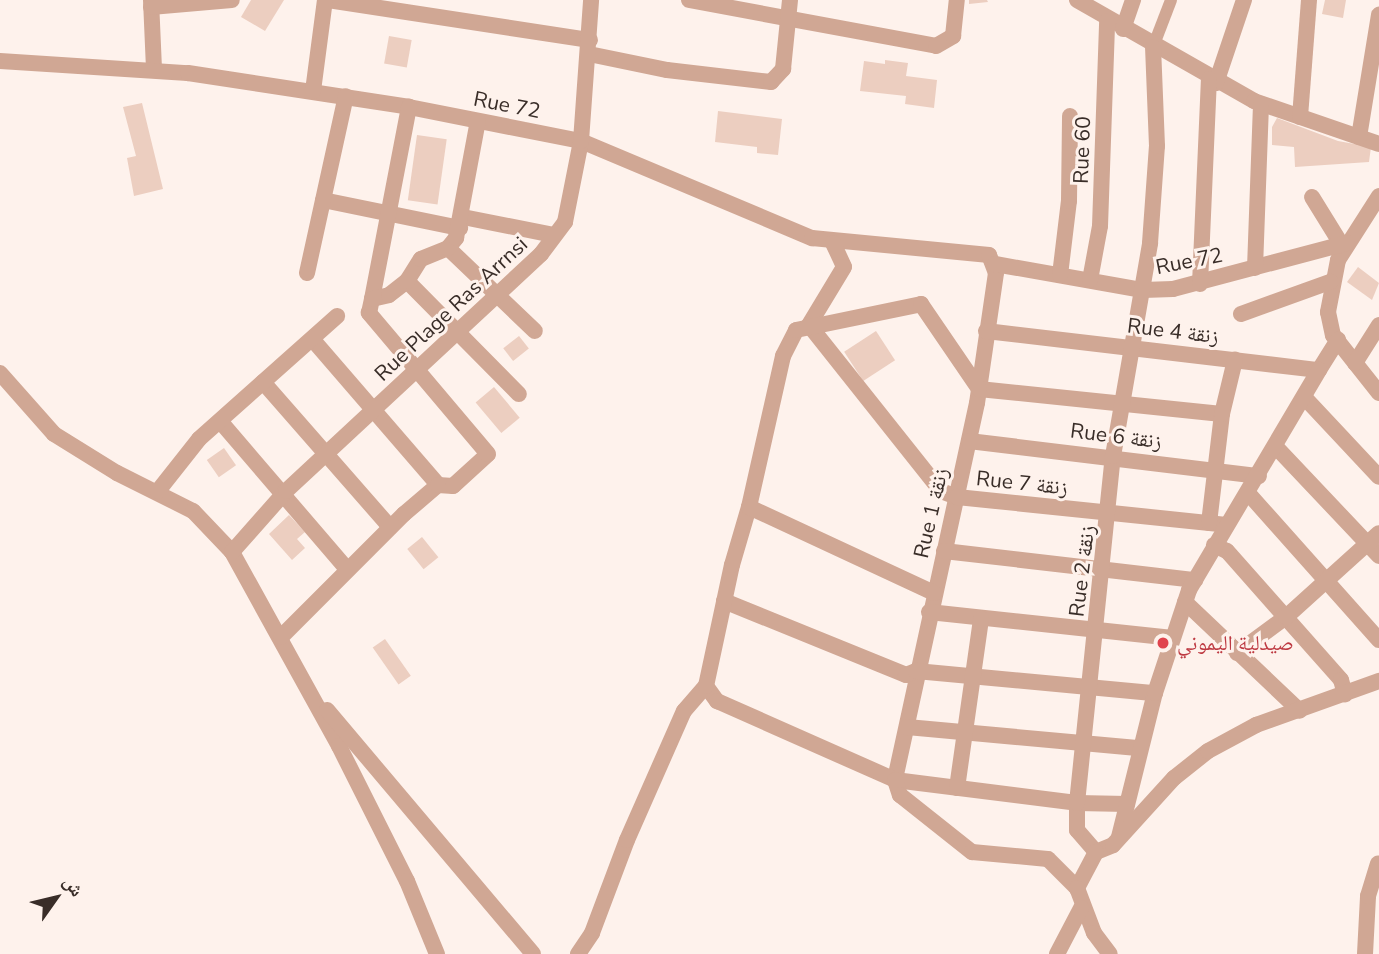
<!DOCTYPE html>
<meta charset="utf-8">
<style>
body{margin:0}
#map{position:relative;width:1379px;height:954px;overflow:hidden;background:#fef2ec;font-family:"Nunito Sans","Noto Naskh Arabic",sans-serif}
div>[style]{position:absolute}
.building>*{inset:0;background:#eccec0;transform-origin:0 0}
.pedestrian>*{height:12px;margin:-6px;padding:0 6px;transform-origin:6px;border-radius:6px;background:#d0a794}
.minor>*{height:16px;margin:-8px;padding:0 8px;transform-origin:8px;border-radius:8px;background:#d0a794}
.dots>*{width:19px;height:19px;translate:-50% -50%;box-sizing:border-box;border:4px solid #fef2ec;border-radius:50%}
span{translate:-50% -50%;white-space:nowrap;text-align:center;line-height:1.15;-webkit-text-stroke:6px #fef2ec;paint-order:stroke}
.street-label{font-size:21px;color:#392d28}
.health-label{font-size:21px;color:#be3a42}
.left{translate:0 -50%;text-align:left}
.north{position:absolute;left:21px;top:863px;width:70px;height:70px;-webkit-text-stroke:5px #fef2ec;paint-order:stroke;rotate:56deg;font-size:19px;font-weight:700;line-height:28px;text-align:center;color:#392d28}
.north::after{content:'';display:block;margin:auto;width:24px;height:32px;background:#392d28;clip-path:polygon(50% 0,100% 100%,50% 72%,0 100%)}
</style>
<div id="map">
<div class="building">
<i style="clip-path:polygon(251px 0,284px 0,265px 31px,241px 17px)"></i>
<i style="clip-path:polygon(969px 0,987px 0,988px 2px,969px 4px)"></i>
<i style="clip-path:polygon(1325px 0,1346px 0,1343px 18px,1322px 14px)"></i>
<i style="left:389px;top:36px;width:23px;height:28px;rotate:10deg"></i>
<i style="clip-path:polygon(885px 60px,908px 63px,906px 76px,937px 80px,934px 108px,905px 104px,906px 96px,860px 91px,864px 61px,885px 64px)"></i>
<i style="clip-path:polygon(142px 103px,163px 189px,134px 196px,127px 158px,136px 156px,123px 107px)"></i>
<i style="clip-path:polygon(718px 111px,782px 119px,778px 155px,757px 153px,757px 147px,715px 142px)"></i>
<i style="clip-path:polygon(1277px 118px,1338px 141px,1371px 147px,1369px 162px,1295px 167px,1294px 147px,1272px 145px,1272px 127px)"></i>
<i style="left:417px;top:135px;width:30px;height:66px;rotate:8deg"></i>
<i style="clip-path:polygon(1358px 267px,1379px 283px,1372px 300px,1347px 282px)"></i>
<i style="left:876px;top:331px;width:35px;height:38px;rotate:57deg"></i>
<i style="left:519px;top:336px;width:16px;height:20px;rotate:52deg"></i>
<i style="left:494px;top:387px;width:40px;height:24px;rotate:50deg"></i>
<i style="left:224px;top:448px;width:21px;height:21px;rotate:55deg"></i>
<i style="clip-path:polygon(289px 515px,305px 532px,297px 539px,305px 548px,292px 560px,269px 534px)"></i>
<i style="left:422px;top:537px;width:26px;height:19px;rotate:51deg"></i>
<i style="left:385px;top:639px;width:45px;height:15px;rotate:55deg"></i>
</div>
<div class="pedestrian">
<i style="left:1153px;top:47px;width:50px;rotate:-69deg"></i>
</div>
<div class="minor">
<i style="left:151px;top:0;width:70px;rotate:87.5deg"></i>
<i style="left:328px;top:0;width:265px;rotate:8.7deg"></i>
<i style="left:689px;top:0;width:251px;rotate:10.5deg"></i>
<i style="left:936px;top:46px;width:20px;rotate:-30deg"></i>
<i style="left:953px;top:36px;width:36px;rotate:-84deg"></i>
<i style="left:1077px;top:0;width:204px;rotate:29.7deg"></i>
<i style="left:1254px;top:101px;width:132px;rotate:19deg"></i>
<i style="left:151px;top:7px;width:81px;rotate:-4.9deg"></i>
<i style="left:1123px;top:29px;width:31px;rotate:-71deg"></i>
<i style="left:589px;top:54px;width:80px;rotate:11.6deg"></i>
<i style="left:667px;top:70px;width:105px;rotate:6.6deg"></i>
<i style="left:771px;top:82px;width:18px;rotate:-47deg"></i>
<i style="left:783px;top:69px;width:69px;rotate:-84.2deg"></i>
<i style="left:0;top:61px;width:188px;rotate:3.7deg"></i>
<i style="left:188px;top:73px;width:224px;rotate:8.7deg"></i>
<i style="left:409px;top:107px;width:175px;rotate:11.2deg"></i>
<i style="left:581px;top:141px;width:251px;rotate:22.8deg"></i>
<i style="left:812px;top:238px;width:178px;rotate:5.5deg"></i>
<i style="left:989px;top:255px;width:19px;rotate:69deg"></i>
<i style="left:996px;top:273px;width:131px;rotate:98.3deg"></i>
<i style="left:977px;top:403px;width:386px;rotate:102.3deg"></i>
<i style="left:1216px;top:83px;width:88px;rotate:-71.4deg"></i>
<i style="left:313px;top:91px;width:92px;rotate:-82.5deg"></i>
<i style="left:1300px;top:117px;width:117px;rotate:-85.6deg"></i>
<i style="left:1359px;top:137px;width:124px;rotate:-80.7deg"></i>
<i style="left:1379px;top:196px;width:76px;rotate:122.6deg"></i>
<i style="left:1338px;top:260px;width:53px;rotate:100.9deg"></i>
<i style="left:1328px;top:312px;width:24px;rotate:78deg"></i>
<i style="left:1333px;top:335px;width:74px;rotate:51.6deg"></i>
<i style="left:1312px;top:197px;width:55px;rotate:58.3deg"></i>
<i style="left:323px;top:200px;width:140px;rotate:11.6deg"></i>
<i style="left:463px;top:217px;width:93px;rotate:11.2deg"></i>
<i style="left:833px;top:243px;width:26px;rotate:65deg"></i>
<i style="left:844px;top:267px;width:68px;rotate:121.1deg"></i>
<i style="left:809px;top:325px;width:212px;rotate:51.5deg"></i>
<i style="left:941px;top:491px;width:17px;rotate:21deg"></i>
<i style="left:957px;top:497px;width:271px;rotate:5.9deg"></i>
<i style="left:448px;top:248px;width:120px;rotate:43.7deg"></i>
<i style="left:995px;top:264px;width:150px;rotate:10deg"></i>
<i style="left:1143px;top:290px;width:30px;rotate:-2deg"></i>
<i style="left:1173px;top:289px;width:180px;rotate:-14.8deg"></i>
<i style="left:1255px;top:268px;width:164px;rotate:-87.9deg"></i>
<i style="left:307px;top:273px;width:181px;rotate:-77.6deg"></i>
<i style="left:1060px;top:275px;width:75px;rotate:-83.1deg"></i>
<i style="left:1069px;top:201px;width:85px;rotate:-89.3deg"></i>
<i style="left:1090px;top:280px;width:55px;rotate:-79.5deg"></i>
<i style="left:1100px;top:226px;width:205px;rotate:-88deg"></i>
<i style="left:407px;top:281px;width:159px;rotate:45.3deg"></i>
<i style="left:1200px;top:284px;width:205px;rotate:-87.5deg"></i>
<i style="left:372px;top:299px;width:196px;rotate:-79.1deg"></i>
<i style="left:1241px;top:314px;width:95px;rotate:-19.8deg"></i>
<i style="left:986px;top:331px;width:335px;rotate:6.7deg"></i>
<i style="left:1319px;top:370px;width:36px;rotate:-58deg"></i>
<i style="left:313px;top:340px;width:191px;rotate:49.2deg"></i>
<i style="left:1355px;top:363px;width:45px;rotate:-57.7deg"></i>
<i style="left:0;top:373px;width:81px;rotate:48.5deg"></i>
<i style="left:54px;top:434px;width:74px;rotate:31.8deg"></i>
<i style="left:117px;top:473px;width:85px;rotate:26.6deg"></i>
<i style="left:193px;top:511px;width:57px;rotate:46.4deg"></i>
<i style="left:232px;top:552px;width:222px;rotate:61.1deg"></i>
<i style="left:339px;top:746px;width:151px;rotate:63.3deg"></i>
<i style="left:407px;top:881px;width:79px;rotate:67.7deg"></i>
<i style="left:263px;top:382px;width:193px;rotate:48.8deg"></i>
<i style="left:979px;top:389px;width:244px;rotate:5.9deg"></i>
<i style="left:1305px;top:398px;width:108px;rotate:46.9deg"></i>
<i style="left:220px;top:421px;width:194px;rotate:49.4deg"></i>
<i style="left:969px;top:441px;width:292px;rotate:6.9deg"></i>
<i style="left:1276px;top:447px;width:150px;rotate:46.6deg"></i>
<i style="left:158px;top:491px;width:66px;rotate:-51.7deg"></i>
<i style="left:199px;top:439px;width:185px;rotate:-41.7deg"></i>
<i style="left:1248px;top:493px;width:197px;rotate:48.3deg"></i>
<i style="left:749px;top:507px;width:155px;rotate:-77.3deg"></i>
<i style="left:783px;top:356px;width:29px;rotate:-63deg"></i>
<i style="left:796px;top:330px;width:128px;rotate:-11.7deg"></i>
<i style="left:921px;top:304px;width:103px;rotate:55.7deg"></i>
<i style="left:1209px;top:523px;width:110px;rotate:-83.2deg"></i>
<i style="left:1222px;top:414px;width:56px;rotate:-76.5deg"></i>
<i style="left:1214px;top:545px;width:14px;rotate:25deg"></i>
<i style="left:1227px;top:551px;width:172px;rotate:48.5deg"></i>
<i style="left:1341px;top:680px;width:15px;rotate:74deg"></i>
<i style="left:944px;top:551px;width:253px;rotate:6.6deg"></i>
<i style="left:232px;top:552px;width:81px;rotate:-48.5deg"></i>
<i style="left:286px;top:491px;width:348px;rotate:-42.9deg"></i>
<i style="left:541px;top:254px;width:40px;rotate:-53deg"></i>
<i style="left:565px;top:222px;width:83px;rotate:-78.8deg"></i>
<i style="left:581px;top:141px;width:141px;rotate:-85.9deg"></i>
<i style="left:724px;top:601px;width:196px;rotate:22.1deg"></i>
<i style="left:906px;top:675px;width:11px;rotate:-22deg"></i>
<i style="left:916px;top:671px;width:240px;rotate:5.3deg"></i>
<i style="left:1185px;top:602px;width:158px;rotate:43.5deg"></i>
<i style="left:929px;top:612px;width:245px;rotate:6.1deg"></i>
<i style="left:281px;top:637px;width:174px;rotate:-45deg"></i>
<i style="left:404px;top:514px;width:45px;rotate:-40.5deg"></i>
<i style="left:438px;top:485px;width:15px;rotate:4deg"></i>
<i style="left:453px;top:486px;width:47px;rotate:-42.4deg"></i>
<i style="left:488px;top:454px;width:185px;rotate:-130.2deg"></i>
<i style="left:369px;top:313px;width:14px;rotate:-78deg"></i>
<i style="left:372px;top:299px;width:17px;rotate:-13deg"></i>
<i style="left:389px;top:295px;width:23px;rotate:-38deg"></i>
<i style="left:407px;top:281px;width:26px;rotate:-58deg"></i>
<i style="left:421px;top:259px;width:29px;rotate:-22deg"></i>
<i style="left:448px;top:248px;width:13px;rotate:-51deg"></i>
<i style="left:456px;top:238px;width:119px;rotate:-79.4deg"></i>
<i style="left:1237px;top:653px;width:61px;rotate:-36.3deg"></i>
<i style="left:1286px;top:617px;width:125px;rotate:-42.1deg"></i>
<i style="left:706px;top:686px;width:19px;rotate:54deg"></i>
<i style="left:717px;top:701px;width:195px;rotate:23.9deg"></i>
<i style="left:895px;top:780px;width:183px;rotate:7.2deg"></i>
<i style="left:1077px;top:803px;width:50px;rotate:1.1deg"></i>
<i style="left:327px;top:710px;width:319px;rotate:49.8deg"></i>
<i style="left:907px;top:727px;width:234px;rotate:5.2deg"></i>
<i style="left:895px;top:780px;width:16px;rotate:72deg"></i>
<i style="left:900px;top:795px;width:92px;rotate:38.4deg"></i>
<i style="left:972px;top:852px;width:76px;rotate:5.3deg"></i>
<i style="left:1048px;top:859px;width:41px;rotate:45deg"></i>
<i style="left:957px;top:788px;width:171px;rotate:-81.9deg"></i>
<i style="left:1119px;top:837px;width:148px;rotate:-76deg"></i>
<i style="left:1155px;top:693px;width:108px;rotate:-71.7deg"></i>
<i style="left:1189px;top:590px;width:256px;rotate:-59.4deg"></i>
<i style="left:1096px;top:852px;width:29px;rotate:-131deg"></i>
<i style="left:1077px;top:830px;width:27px;rotate:-90deg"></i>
<i style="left:1077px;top:803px;width:349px;rotate:-84.1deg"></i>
<i style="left:1113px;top:456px;width:216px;rotate:-80.1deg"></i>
<i style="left:1150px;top:243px;width:97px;rotate:-85.9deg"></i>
<i style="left:1157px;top:146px;width:99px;rotate:-92.3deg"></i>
<i style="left:1096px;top:852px;width:18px;rotate:-22deg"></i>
<i style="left:1113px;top:845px;width:91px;rotate:-47.7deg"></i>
<i style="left:1174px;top:778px;width:43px;rotate:-38.5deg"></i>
<i style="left:1208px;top:751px;width:55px;rotate:-28.4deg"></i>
<i style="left:1256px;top:725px;width:131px;rotate:-19.7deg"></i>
<i style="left:1096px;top:852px;width:41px;rotate:117.8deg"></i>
<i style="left:1077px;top:888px;width:48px;rotate:69.3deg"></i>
<i style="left:1094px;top:933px;width:26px;rotate:53deg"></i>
<i style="left:578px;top:954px;width:25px;rotate:-56deg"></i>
<i style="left:592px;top:933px;width:99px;rotate:-69.4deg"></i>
<i style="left:627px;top:840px;width:141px;rotate:-66.2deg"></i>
<i style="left:684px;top:711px;width:33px;rotate:-49deg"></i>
<i style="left:706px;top:686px;width:124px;rotate:-77.9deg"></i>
<i style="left:732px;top:565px;width:60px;rotate:-73.7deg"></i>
<i style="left:749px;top:507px;width:204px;rotate:24.9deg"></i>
<i style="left:1057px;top:954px;width:52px;rotate:-62.4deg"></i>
<i style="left:1365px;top:954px;width:58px;rotate:-87deg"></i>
<i style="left:1368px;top:896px;width:34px;rotate:-73deg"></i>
</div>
<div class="dots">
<i style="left:1163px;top:643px;background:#e0444e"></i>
</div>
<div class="street-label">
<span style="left:507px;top:105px;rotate:11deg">Rue 72</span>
<span style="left:1082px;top:150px;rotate:-88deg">Rue 60</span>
<span style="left:1189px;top:261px;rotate:-11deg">Rue 72</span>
<span style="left:451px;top:309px;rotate:-43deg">Rue Plage Ras Arrnsi</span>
<span style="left:1173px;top:331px;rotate:7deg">Rue 4 زنقة</span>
<span style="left:1116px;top:436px;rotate:7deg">Rue 6 زنقة</span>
<span style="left:1022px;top:483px;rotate:6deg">Rue 7 زنقة</span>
<span style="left:931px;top:513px;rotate:-77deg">Rue 1 زنقة</span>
<span style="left:1082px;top:571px;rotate:-83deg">Rue 2 زنقة</span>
</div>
<div class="health-label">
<span class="left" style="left:1177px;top:643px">صيدلية اليموني</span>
</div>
<div class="north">ش</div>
</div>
